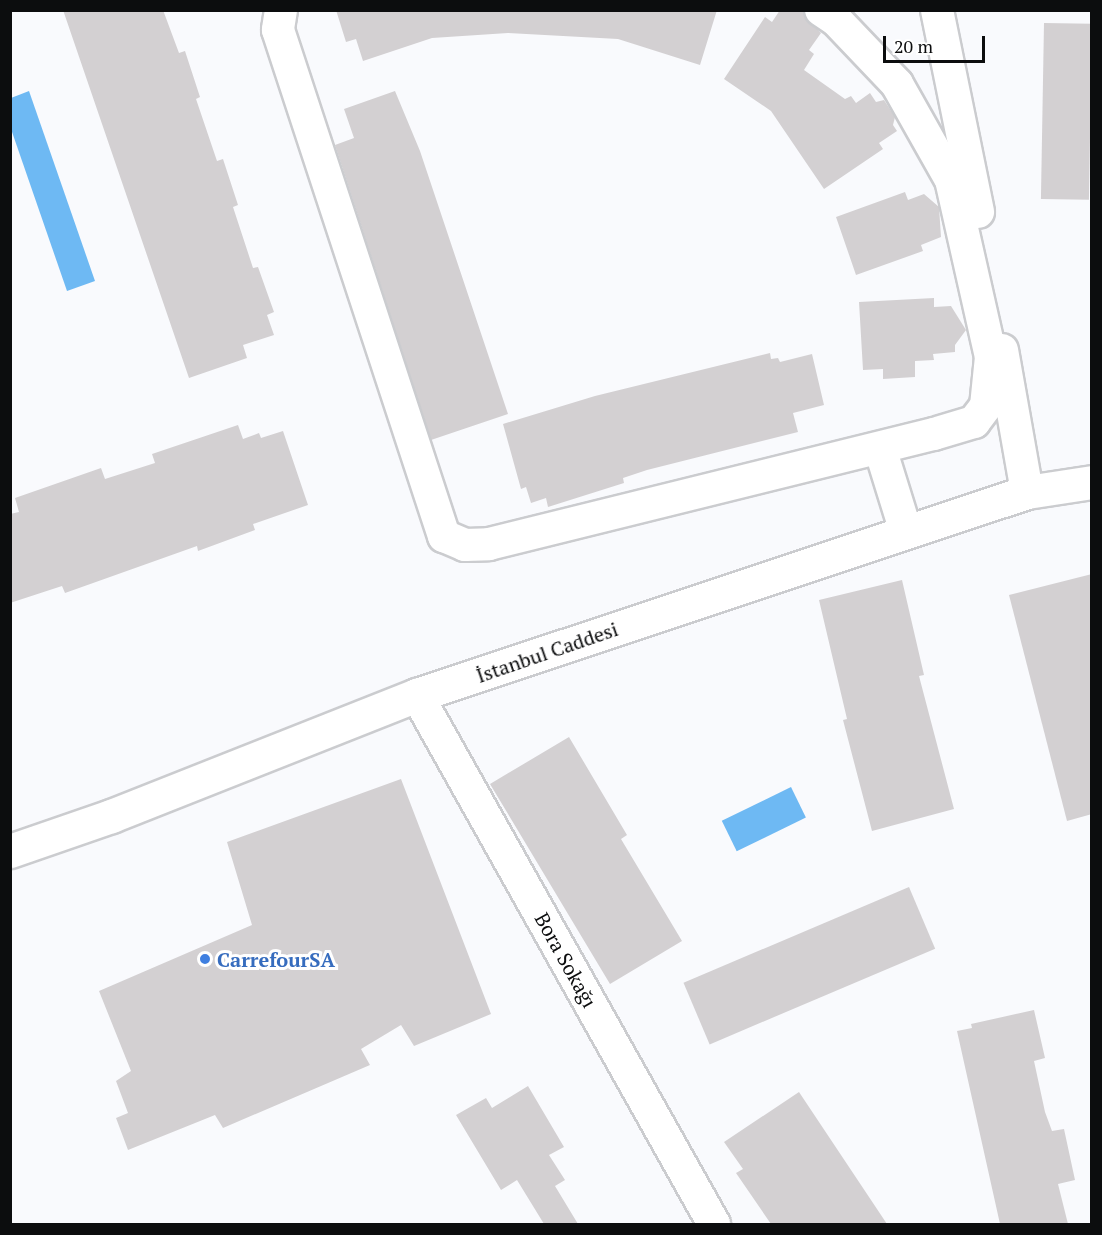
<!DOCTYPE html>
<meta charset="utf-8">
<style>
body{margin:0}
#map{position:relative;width:1102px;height:1235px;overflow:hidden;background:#f9fafd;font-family:"PT Serif",serif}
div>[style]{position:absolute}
.water>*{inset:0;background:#6eb9f3;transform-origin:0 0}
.building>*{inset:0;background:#d3d0d2;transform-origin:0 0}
.roads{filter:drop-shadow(2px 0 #cbcccf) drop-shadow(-2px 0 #cbcccf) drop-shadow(0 2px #cbcccf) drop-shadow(0 -2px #cbcccf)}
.minor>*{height:32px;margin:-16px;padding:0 16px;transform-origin:16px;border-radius:16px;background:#fff}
.primary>*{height:33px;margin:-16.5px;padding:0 16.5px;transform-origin:16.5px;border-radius:16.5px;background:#fff}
.dots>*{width:16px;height:16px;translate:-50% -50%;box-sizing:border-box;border:3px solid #fff;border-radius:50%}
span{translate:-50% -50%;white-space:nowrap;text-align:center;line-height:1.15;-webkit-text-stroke:6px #fff;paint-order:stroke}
.street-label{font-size:20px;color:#0c0d0e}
.shop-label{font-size:20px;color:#366cbe;font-weight:700}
.left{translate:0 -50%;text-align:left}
.frame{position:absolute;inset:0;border:12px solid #0c0d0e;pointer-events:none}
.scale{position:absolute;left:883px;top:36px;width:102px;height:27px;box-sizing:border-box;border:3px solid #0c0d0e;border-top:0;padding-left:8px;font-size:18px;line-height:21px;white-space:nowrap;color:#0c0d0e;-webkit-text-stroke:4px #fff;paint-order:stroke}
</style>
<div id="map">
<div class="water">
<i style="clip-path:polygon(29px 91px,95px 281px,67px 291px,11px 129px,11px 98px)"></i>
<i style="left:791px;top:787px;width:34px;height:77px;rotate:64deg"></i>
</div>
<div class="building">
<i style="clip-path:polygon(63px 10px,163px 10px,179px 53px,185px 51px,200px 97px,196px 99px,217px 161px,223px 159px,238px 205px,233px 207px,253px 268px,258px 267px,274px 312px,267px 315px,274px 335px,243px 345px,247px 358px,189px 378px)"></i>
<i style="clip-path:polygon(336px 10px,717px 10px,700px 65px,618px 39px,508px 33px,432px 38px,363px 61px,356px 39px,346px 42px)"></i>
<i style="clip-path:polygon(780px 10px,803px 10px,805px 18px,821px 33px,809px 50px,814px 54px,804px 70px,845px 99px,851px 96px,856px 103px,870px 93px,876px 102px,884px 100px,895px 117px,893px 125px,897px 131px,879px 143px,883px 149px,824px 189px,771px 111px,724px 79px,765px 17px,772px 22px)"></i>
<i style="left:1044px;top:23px;width:48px;height:176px;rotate:1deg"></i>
<i style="clip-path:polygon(395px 91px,420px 151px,508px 414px,431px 440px,335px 145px,354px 138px,344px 109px)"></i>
<i style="clip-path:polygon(905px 192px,908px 200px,924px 194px,939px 207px,941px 237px,921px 245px,923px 251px,856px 275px,836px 217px)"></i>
<i style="clip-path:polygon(934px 298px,934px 307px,951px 306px,966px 330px,955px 345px,955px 352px,933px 354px,934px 360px,915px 361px,915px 377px,883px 379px,883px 369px,863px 370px,859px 302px)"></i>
<i style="clip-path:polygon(770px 353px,771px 359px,778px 358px,780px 362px,812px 354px,824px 405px,793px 413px,798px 432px,647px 470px,623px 478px,624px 483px,548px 507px,546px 498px,531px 503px,526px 487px,521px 489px,503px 424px,595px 396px)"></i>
<i style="clip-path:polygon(238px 425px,243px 439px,259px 433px,261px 438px,283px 431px,308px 505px,253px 524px,255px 530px,198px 551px,197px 546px,65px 593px,62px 586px,10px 603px,10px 514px,19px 512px,15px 498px,101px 468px,105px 479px,155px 463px,152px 454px)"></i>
<i style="clip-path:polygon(1092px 574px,1092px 814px,1067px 821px,1009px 595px)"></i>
<i style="clip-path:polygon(902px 580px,924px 675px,919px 676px,954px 809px,872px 831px,843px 720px,847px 719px,819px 600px)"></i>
<i style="clip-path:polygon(569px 737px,627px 835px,621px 839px,682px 941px,610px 984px,490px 784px)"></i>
<i style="clip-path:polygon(401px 779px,491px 1014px,414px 1046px,401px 1025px,361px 1049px,370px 1065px,223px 1128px,215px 1115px,128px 1150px,116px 1118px,128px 1113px,116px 1081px,131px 1071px,99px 991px,252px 925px,227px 842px)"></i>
<i style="left:909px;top:887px;width:67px;height:245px;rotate:67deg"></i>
<i style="clip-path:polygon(1034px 1010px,1045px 1058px,1034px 1061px,1045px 1112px,1052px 1131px,1064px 1129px,1075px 1180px,1058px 1184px,1068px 1224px,1000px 1224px,957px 1031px,972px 1028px,971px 1024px)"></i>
<i style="clip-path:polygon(528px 1086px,564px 1147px,549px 1155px,565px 1180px,555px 1186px,578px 1224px,544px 1224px,517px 1180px,501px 1190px,456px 1115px,486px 1098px,492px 1108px)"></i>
<i style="clip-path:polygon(799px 1092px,887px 1224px,771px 1224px,736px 1173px,743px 1169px,724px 1142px)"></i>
</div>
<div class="roads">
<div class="minor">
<i style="left:281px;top:10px;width:20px;rotate:99deg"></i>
<i style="left:278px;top:30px;width:533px;rotate:71.84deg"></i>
<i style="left:444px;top:536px;width:23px;rotate:23deg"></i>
<i style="left:465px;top:545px;width:24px;rotate:-2deg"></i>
<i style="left:489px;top:544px;width:458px;rotate:-13.9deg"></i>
<i style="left:934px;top:434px;width:42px;rotate:-16.7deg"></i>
<i style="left:974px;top:422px;width:20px;rotate:-53deg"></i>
<i style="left:986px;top:406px;width:49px;rotate:-84.2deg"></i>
<i style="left:991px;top:357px;width:181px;rotate:-102.7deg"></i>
<i style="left:951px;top:180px;width:110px;rotate:-119.4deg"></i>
<i style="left:897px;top:84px;width:88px;rotate:-133.6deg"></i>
<i style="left:836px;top:20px;width:18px;rotate:-146deg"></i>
<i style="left:937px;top:10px;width:206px;rotate:78.5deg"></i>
<i style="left:1002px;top:350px;width:144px;rotate:80deg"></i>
<i style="left:880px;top:448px;width:88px;rotate:72.8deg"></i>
<i style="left:417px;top:695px;width:607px;rotate:60.69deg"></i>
</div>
<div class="primary">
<i style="left:10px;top:851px;width:107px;rotate:-19.1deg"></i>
<i style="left:111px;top:816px;width:329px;rotate:-21.6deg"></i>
<i style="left:417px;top:695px;width:643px;rotate:-18.41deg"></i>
<i style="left:1027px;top:492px;width:66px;rotate:-8.7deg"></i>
</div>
</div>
<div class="dots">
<i style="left:205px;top:959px;background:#3f7fe0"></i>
</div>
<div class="street-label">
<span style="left:547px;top:652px;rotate:-19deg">İstanbul Caddesi</span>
<span style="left:566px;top:960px;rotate:61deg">Bora Sokağı</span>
</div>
<div class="shop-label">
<span class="left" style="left:217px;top:959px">CarrefourSA</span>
</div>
<div class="frame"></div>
<div class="scale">20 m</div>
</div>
